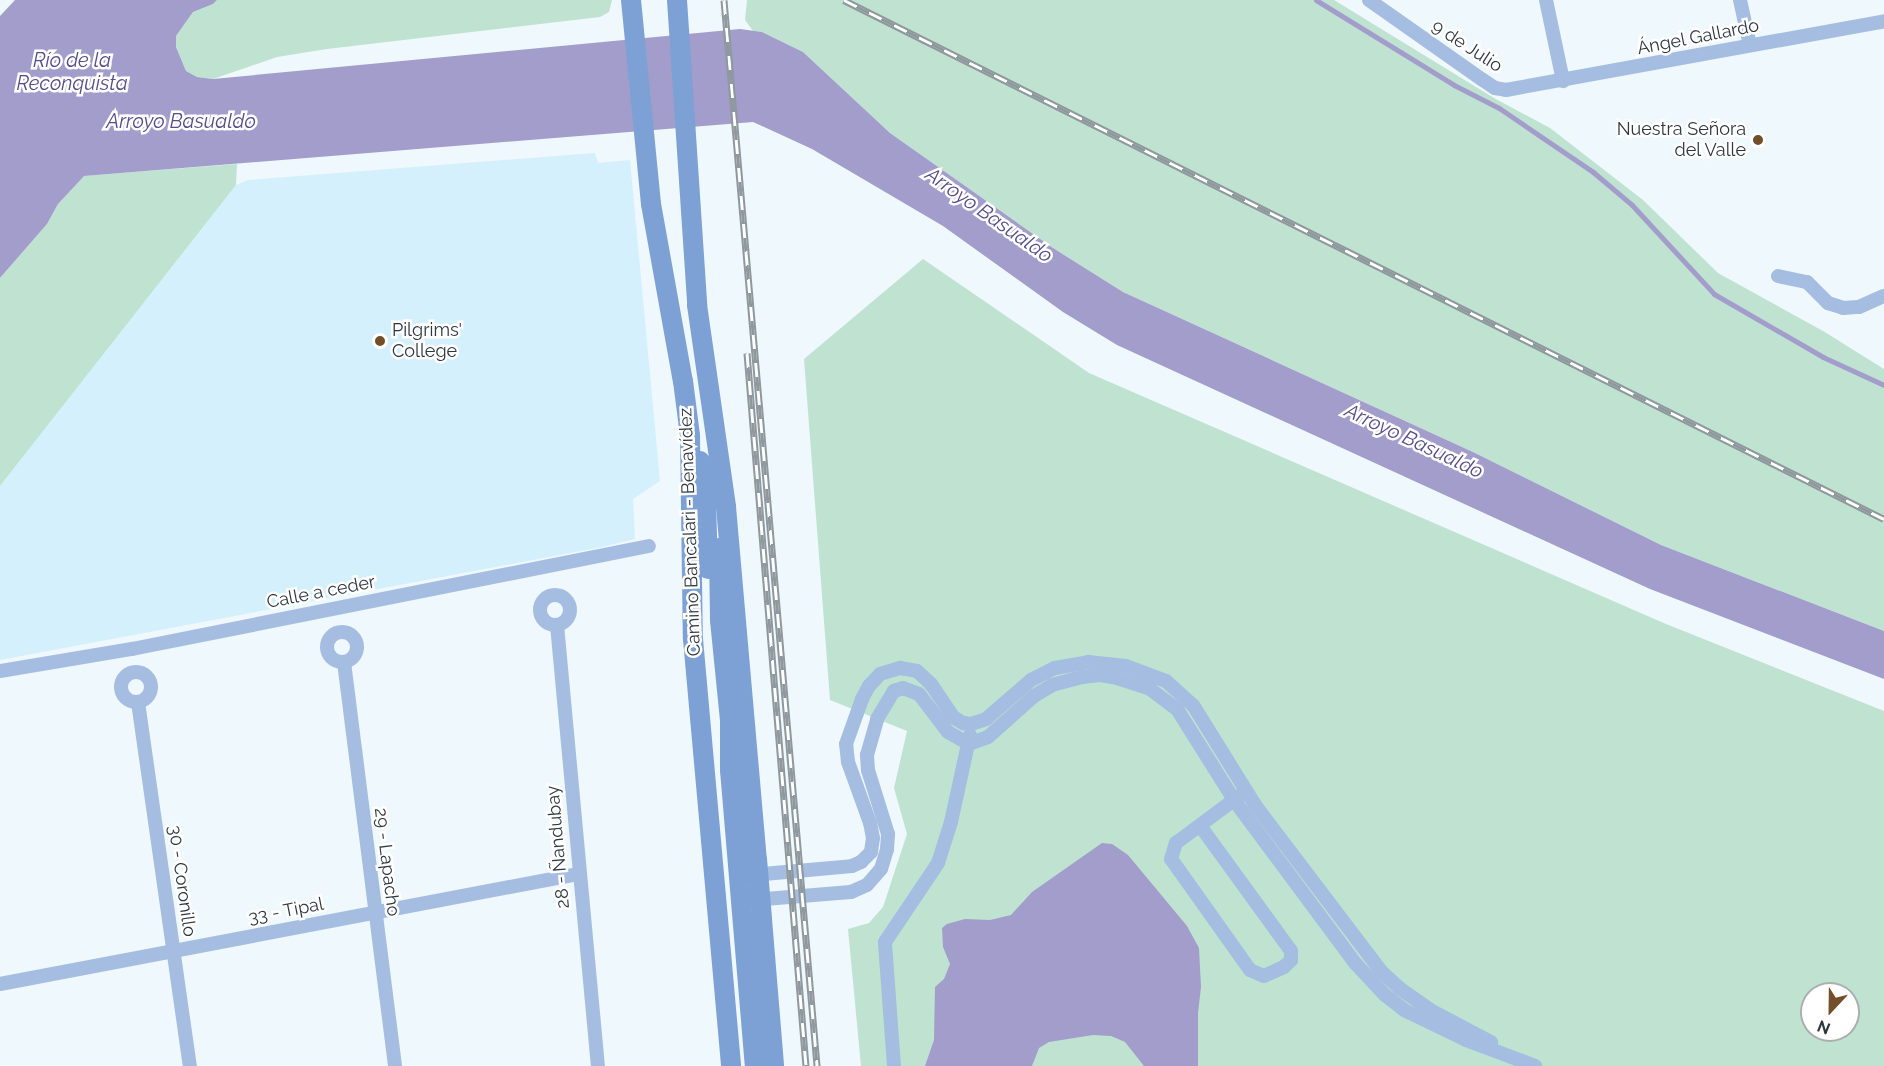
<!DOCTYPE html>
<meta charset="utf-8">
<style>
body{margin:0}
#map{position:relative;width:1884px;height:1066px;overflow:hidden;background:#eef8fd;font-family:Raleway,sans-serif}
div>[style]{position:absolute}
.built>*{inset:0;background:#d4f0fd}
.green>*{inset:0;background:#c0e2d0}
.water>*{inset:0;background:#a29dcb}
.stream>*{height:5px;margin:-2.5px;padding:0 2.5px;transform-origin:2.5px;border-radius:2.5px;background:#a29dcb}
.minor>*{height:14px;margin:-7px;padding:0 7px;transform-origin:7px;border-radius:7px;background:#a5bde1}
.minor>.ring{margin:-7px;padding:0;box-sizing:content-box;background:none;border:14px solid #a5bde1;border-radius:50%}
.secondary>*{height:20px;margin:-10px;padding:0 10px;transform-origin:10px;border-radius:10px;background:#7da1d4}
.rail>*{height:7px;margin-top:-3.5px;transform-origin:0;background:repeating-linear-gradient(90deg,#fff 0 14px,#8e989d 0 28px);box-sizing:border-box;border-block:2px solid #8e989d}
.secondary-bridge>*{height:20px;margin:-10px;padding:0 10px;transform-origin:10px;border-radius:10px;background:#7da1d4}
.dots>*{width:16px;height:16px;translate:-50% -50%;box-sizing:border-box;border:3px solid #fff;border-radius:50%}
span{translate:-50% -50%;white-space:nowrap;text-align:center;line-height:1.15;-webkit-text-stroke:5px #fff;paint-order:stroke}
.street-label{font-size:18px;color:#2d383d}
.poi-label{font-size:18px;color:#2d383d}
.right{translate:-100% -50%;text-align:right}
.left{translate:0 -50%;text-align:left}
.water-label{font-size:20px;color:#564c89;font-style:italic}
.north{position:absolute;left:1800px;top:982px;width:60px;height:60px;box-sizing:border-box;background:#fff;border:2px solid #abafb1;border-radius:50%;rotate:202deg;font-size:16px;font-weight:700;line-height:24px;text-align:center;color:#2d383d}
.north::after{content:'';display:block;margin:auto;width:21px;height:27px;background:#734f29;clip-path:polygon(50% 0,100% 100%,50% 72%,0 100%)}
</style>
<div id="map">
<div class="built">
<i style="clip-path:polygon(595px 153px,598px 163px,630px 160px,660px 481px,633px 499px,635px 539px,602px 547px,0 660px,0 486px,236px 185px,248px 180px)"></i>
</div>
<div class="green">
<i style="clip-path:polygon(217px 0,612px 0,609px 12px,600px 17px,327px 49px,277px 57px,213px 79px,197px 77px,186px 71px,176px 47px,176px 36px,193px 12px,213px 4px)"></i>
<i style="clip-path:polygon(747px 0,1334px 0,1494px 98px,1550px 128px,1643px 200px,1718px 273px,1823px 331px,1884px 369px,1884px 631px,1661px 545px,1473px 452px,1123px 292px,1053px 248px,890px 133px,803px 52px,762px 32px,753px 31px,745px 20px)"></i>
<i style="clip-path:polygon(237px 164px,236px 185px,0 486px,0 278px,47px 224px,58px 204px,83px 176px)"></i>
<i style="clip-path:polygon(evenodd,923px 259px,1089px 373px,1666px 624px,1884px 711px,1884px 1066px,861px 1066px,848px 929px,869px 923px,883px 907px,907px 834px,894px 788px,907px 731px,830px 700px,804px 359px,923px 259px,1812px 994px,1848px 994px,1848px 1030px,1812px 1030px,1812px 994px)"></i>
</div>
<div class="water">
<i style="clip-path:polygon(15px 0,217px 0,213px 4px,193px 12px,176px 36px,176px 47px,186px 71px,197px 77px,213px 79px,740px 29px,762px 32px,803px 52px,890px 133px,1053px 248px,1123px 292px,1473px 452px,1661px 545px,1884px 631px,1884px 679px,1650px 589px,1117px 345px,1063px 312px,943px 226px,812px 149px,753px 122px,84px 176px,58px 204px,47px 224px,0 278px,0 16px)"></i>
<i style="clip-path:polygon(1102px 843px,1112px 844px,1128px 855px,1187px 926px,1199px 948px,1201px 987px,1198px 1013px,1198px 1066px,1144px 1066px,1125px 1042px,1111px 1036px,1093px 1035px,1049px 1042px,1039px 1048px,1032px 1066px,925px 1066px,934px 1040px,935px 987px,944px 979px,950px 964px,943px 947px,942px 928px,947px 924px,965px 919px,990px 920px,1011px 915px,1032px 892px)"></i>
</div>
<div class="stream">
<i style="left:1316px;top:0;width:162px;rotate:31.6deg"></i>
<i style="left:1454px;top:85px;width:51px;rotate:27.1deg"></i>
<i style="left:1499px;top:108px;width:114px;rotate:34.2deg"></i>
<i style="left:1593px;top:172px;width:51px;rotate:40.2deg"></i>
<i style="left:1632px;top:205px;width:121px;rotate:47.3deg"></i>
<i style="left:1714px;top:294px;width:126px;rotate:30deg"></i>
<i style="left:1823px;top:357px;width:67px;rotate:24.7deg"></i>
</div>
<div class="minor">
<i style="left:1369px;top:0;width:139px;rotate:35.1deg"></i>
<i style="left:1483px;top:80px;width:14px;rotate:34deg"></i>
<i style="left:1495px;top:88px;width:11px;rotate:10deg"></i>
<i style="left:1506px;top:90px;width:384px;rotate:-10.3deg"></i>
<i style="left:1546px;top:0;width:83px;rotate:78.1deg"></i>
<i style="left:1740px;top:0;width:46px;rotate:77.5deg"></i>
<i style="left:1778px;top:276px;width:30px;rotate:12deg"></i>
<i style="left:1807px;top:282px;width:30px;rotate:45deg"></i>
<i style="left:1828px;top:303px;width:16px;rotate:18deg"></i>
<i style="left:1843px;top:308px;width:16px;rotate:-4deg"></i>
<i style="left:1859px;top:307px;width:27px;rotate:-24deg"></i>
<i class="ring" style="left:540px;top:595px;width:16px;height:16px"></i>
<i style="left:557px;top:625px;width:443px;rotate:84.7deg"></i>
<i class="ring" style="left:327px;top:632px;width:16px;height:16px"></i>
<i style="left:344px;top:662px;width:407px;rotate:82.8deg"></i>
<i style="left:0;top:671px;width:134px;rotate:-9.5deg"></i>
<i style="left:132px;top:649px;width:527px;rotate:-11.27deg"></i>
<i class="ring" style="left:121px;top:672px;width:16px;height:16px"></i>
<i style="left:138px;top:702px;width:368px;rotate:81.9deg"></i>
<i style="left:1201px;top:827px;width:153px;rotate:54deg"></i>
<i style="left:1291px;top:951px;width:9px;rotate:90deg"></i>
<i style="left:1291px;top:960px;width:10px;rotate:135deg"></i>
<i style="left:1284px;top:967px;width:22px;rotate:156deg"></i>
<i style="left:1264px;top:976px;width:15px;rotate:-157deg"></i>
<i style="left:1250px;top:970px;width:136px;rotate:-125.4deg"></i>
<i style="left:1171px;top:859px;width:17px;rotate:-73deg"></i>
<i style="left:1176px;top:843px;width:79px;rotate:-36.7deg"></i>
<i style="left:752px;top:875px;width:100px;rotate:-5.1deg"></i>
<i style="left:852px;top:866px;width:10px;rotate:-24deg"></i>
<i style="left:861px;top:862px;width:14px;rotate:-45deg"></i>
<i style="left:871px;top:852px;width:14px;rotate:-82deg"></i>
<i style="left:873px;top:838px;width:15px;rotate:-101deg"></i>
<i style="left:870px;top:823px;width:65px;rotate:-109.8deg"></i>
<i style="left:848px;top:762px;width:18px;rotate:-96deg"></i>
<i style="left:846px;top:744px;width:48px;rotate:-70.4deg"></i>
<i style="left:862px;top:699px;width:15px;rotate:-62deg"></i>
<i style="left:869px;top:686px;width:16px;rotate:-47deg"></i>
<i style="left:880px;top:674px;width:21px;rotate:-17deg"></i>
<i style="left:900px;top:668px;width:17px;rotate:10deg"></i>
<i style="left:917px;top:671px;width:19px;rotate:43deg"></i>
<i style="left:931px;top:684px;width:40px;rotate:56deg"></i>
<i style="left:953px;top:717px;width:12px;rotate:31deg"></i>
<i style="left:963px;top:723px;width:8px;rotate:7deg"></i>
<i style="left:971px;top:724px;width:16px;rotate:-18deg"></i>
<i style="left:986px;top:719px;width:60px;rotate:-40.9deg"></i>
<i style="left:1031px;top:680px;width:27px;rotate:-27deg"></i>
<i style="left:1055px;top:668px;width:34px;rotate:-10deg"></i>
<i style="left:1088px;top:662px;width:38px;rotate:6deg"></i>
<i style="left:1126px;top:666px;width:43px;rotate:20.6deg"></i>
<i style="left:1166px;top:681px;width:36px;rotate:42deg"></i>
<i style="left:1193px;top:705px;width:118px;rotate:58.2deg"></i>
<i style="left:1255px;top:805px;width:208px;rotate:52.8deg"></i>
<i style="left:1381px;top:971px;width:25px;rotate:43deg"></i>
<i style="left:1399px;top:988px;width:38px;rotate:35deg"></i>
<i style="left:1430px;top:1010px;width:69px;rotate:27.7deg"></i>
<i style="left:752px;top:900px;width:99px;rotate:-4.6deg"></i>
<i style="left:851px;top:892px;width:17px;rotate:-24deg"></i>
<i style="left:867px;top:885px;width:21px;rotate:-49deg"></i>
<i style="left:881px;top:869px;width:21px;rotate:-73deg"></i>
<i style="left:887px;top:849px;width:15px;rotate:-86deg"></i>
<i style="left:888px;top:834px;width:67px;rotate:-107.4deg"></i>
<i style="left:868px;top:770px;width:15px;rotate:-94deg"></i>
<i style="left:867px;top:755px;width:37px;rotate:-74deg"></i>
<i style="left:877px;top:719px;width:33px;rotate:-59deg"></i>
<i style="left:894px;top:691px;width:9px;rotate:-18deg"></i>
<i style="left:903px;top:688px;width:17px;rotate:21deg"></i>
<i style="left:919px;top:694px;width:48px;rotate:52.7deg"></i>
<i style="left:948px;top:732px;width:24px;rotate:30deg"></i>
<i style="left:969px;top:744px;width:20px;rotate:-20deg"></i>
<i style="left:988px;top:737px;width:62px;rotate:-41.7deg"></i>
<i style="left:1034px;top:696px;width:21px;rotate:-31deg"></i>
<i style="left:1052px;top:685px;width:31px;rotate:-15deg"></i>
<i style="left:1082px;top:677px;width:18px;rotate:-6deg"></i>
<i style="left:1100px;top:675px;width:17px;rotate:10deg"></i>
<i style="left:1117px;top:678px;width:35px;rotate:18deg"></i>
<i style="left:1150px;top:689px;width:34px;rotate:37deg"></i>
<i style="left:1177px;top:709px;width:107px;rotate:57.9deg"></i>
<i style="left:1234px;top:800px;width:204px;rotate:53.4deg"></i>
<i style="left:1356px;top:964px;width:42px;rotate:46.9deg"></i>
<i style="left:1385px;top:995px;width:24px;rotate:38deg"></i>
<i style="left:1404px;top:1010px;width:69px;rotate:25.8deg"></i>
<i style="left:1466px;top:1040px;width:74px;rotate:20.6deg"></i>
<i style="left:0;top:984px;width:588px;rotate:-10.78deg"></i>
<i style="left:894px;top:1066px;width:124px;rotate:-94.2deg"></i>
<i style="left:885px;top:942px;width:95px;rotate:-56.1deg"></i>
<i style="left:938px;top:863px;width:43px;rotate:-72.4deg"></i>
<i style="left:951px;top:822px;width:89px;rotate:-77.7deg"></i>
</div>
<div class="secondary">
<i style="left:631px;top:0;width:205px;rotate:84.4deg"></i>
<i style="left:651px;top:204px;width:180px;rotate:79.8deg"></i>
<i style="left:683px;top:381px;width:55px;rotate:82.7deg"></i>
<i style="left:690px;top:436px;width:203px;rotate:89.2deg"></i>
<i style="left:693px;top:639px;width:429px;rotate:84.9deg"></i>
<i style="left:677px;top:0;width:306px;rotate:86.2deg"></i>
<i style="left:697px;top:305px;width:204px;rotate:81.8deg"></i>
<i style="left:726px;top:507px;width:353px;rotate:85deg"></i>
<i style="left:700px;top:461px;width:40px;rotate:81.5deg"></i>
<i style="left:706px;top:501px;width:68px;rotate:88.3deg"></i>
<i style="left:719px;top:548px;width:72px;rotate:89.2deg"></i>
<i style="left:720px;top:620px;width:100px;rotate:84.3deg"></i>
<i style="left:730px;top:720px;width:50px;rotate:90deg"></i>
<i style="left:730px;top:770px;width:297px;rotate:85.2deg"></i>
<i style="left:762px;top:919px;width:147px;rotate:85.3deg"></i>
</div>
<div class="rail">
<i style="left:724px;top:0;width:1070px;rotate:85.01deg"></i>
<i style="left:844px;top:0;width:1162px;rotate:26.52deg"></i>
<i style="left:747px;top:353px;width:715px;rotate:85.27deg"></i>
</div>
<div class="secondary-bridge">
<i style="left:757px;top:859px;width:60px;rotate:85.2deg"></i>
</div>
<div class="dots">
<i style="left:1758px;top:140px;background:#734f29"></i>
<i style="left:380px;top:341px;background:#734f29"></i>
</div>
<div class="street-label">
<span style="left:1698px;top:37px;rotate:-11deg">Ángel Gallardo</span>
<span style="left:1467px;top:46px;rotate:33deg">9 de Julio</span>
<span style="left:690px;top:532px;rotate:-92deg">Camino Bancalari - Benavídez</span>
<span style="left:321px;top:592px;rotate:-11deg">Calle a ceder</span>
<span style="left:558px;top:847px;rotate:-95deg">28 - Ñandubay</span>
<span style="left:387px;top:862px;rotate:83deg">29 - Lapacho</span>
<span style="left:182px;top:881px;rotate:82deg">30 - Coronillo</span>
<span style="left:286px;top:911px;rotate:-11deg">33 - Tipal</span>
</div>
<div class="poi-label">
<span class="right" style="left:1746px;top:140px">Nuestra Señora<br>del Valle</span>
<span class="left" style="left:392px;top:341px">Pilgrims'<br>College</span>
</div>
<div class="water-label">
<span style="left:72px;top:72px">Río de la<br>Reconquista</span>
<span style="left:181px;top:121px">Arroyo Basualdo</span>
<span style="left:989px;top:215px;rotate:35deg">Arroyo Basualdo</span>
<span style="left:1414px;top:441px;rotate:25deg">Arroyo Basualdo</span>
</div>
<div class="north">N</div>
</div>
